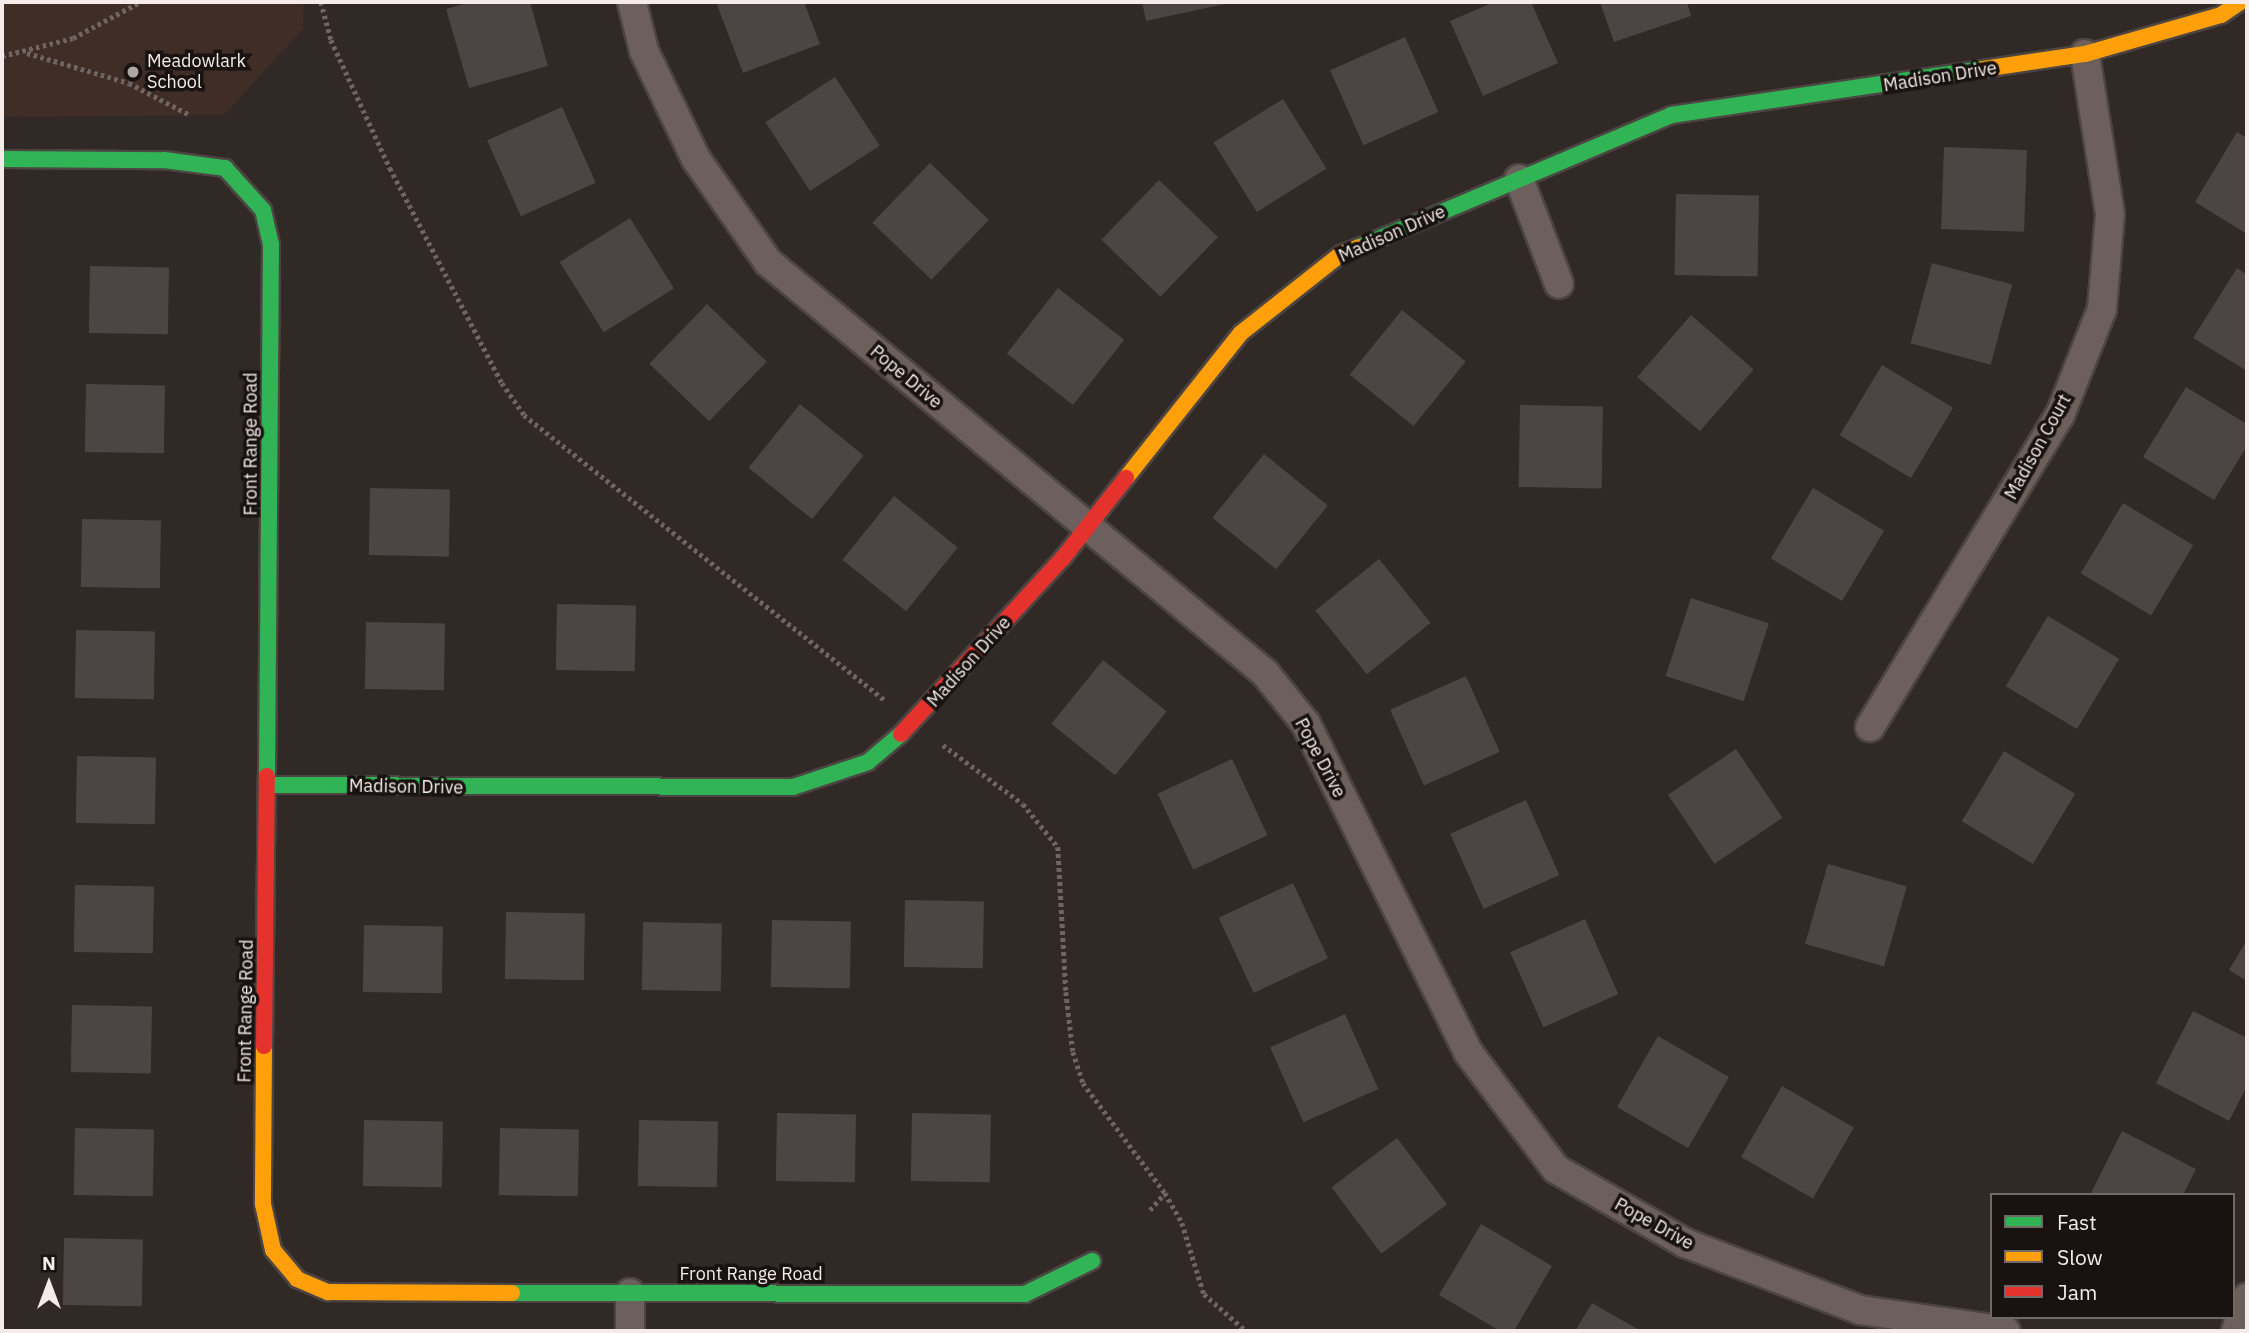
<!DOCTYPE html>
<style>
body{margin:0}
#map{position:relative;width:2249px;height:1333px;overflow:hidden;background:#312926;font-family:"IBM Plex Sans",sans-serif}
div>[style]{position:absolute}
.built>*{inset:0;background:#402d26}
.building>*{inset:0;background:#4c4543;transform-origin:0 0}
.path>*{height:4.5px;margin-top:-2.25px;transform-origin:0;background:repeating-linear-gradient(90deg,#6f6562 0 3.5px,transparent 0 7px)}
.roads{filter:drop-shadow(2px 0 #4c4542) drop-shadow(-2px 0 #4c4542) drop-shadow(0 2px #4c4542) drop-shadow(0 -2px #4c4542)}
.street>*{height:28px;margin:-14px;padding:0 14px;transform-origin:14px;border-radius:14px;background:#6d605c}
.fast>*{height:16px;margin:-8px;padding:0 8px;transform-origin:8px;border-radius:8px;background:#30b455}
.slow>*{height:16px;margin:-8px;padding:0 8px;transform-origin:8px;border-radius:8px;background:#ff9f0a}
.jam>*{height:16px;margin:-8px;padding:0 8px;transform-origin:8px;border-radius:8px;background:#e5322d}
.dots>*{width:19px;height:19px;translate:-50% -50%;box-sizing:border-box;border:4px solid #181210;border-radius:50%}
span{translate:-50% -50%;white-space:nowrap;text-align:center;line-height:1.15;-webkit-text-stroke:7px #181210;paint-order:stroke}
.poi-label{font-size:18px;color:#f5ebe8}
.left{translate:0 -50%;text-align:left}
.street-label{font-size:18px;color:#f5ebe8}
.frame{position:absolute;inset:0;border:4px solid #f5ebe8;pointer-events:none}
.legend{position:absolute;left:1990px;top:1193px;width:245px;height:126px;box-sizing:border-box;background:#181210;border:2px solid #706966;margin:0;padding:9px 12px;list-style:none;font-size:21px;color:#f5ebe8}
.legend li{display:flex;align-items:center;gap:14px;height:35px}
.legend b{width:35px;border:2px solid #706966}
.north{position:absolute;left:14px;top:1249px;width:70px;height:70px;-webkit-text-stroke:5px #181210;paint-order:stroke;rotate:0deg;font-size:19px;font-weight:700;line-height:28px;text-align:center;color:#f5ebe8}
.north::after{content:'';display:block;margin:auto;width:24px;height:32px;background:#f5ebe8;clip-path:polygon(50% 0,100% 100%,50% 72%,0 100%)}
</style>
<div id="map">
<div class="built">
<i style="clip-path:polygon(2px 2px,304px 2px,303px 29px,224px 115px,2px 117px)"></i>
</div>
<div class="building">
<i style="clip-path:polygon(472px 2px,530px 2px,548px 66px,469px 88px,446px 9px)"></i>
<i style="clip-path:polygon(716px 2px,804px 2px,820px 44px,743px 73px)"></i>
<i style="clip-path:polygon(1142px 2px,1229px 2px,1229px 3px,1146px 21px)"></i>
<i style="clip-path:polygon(1494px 2px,1531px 2px,1558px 63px,1483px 96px,1450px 21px)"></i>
<i style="clip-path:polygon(1600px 2px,1687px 2px,1691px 16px,1614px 42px)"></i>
<i style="left:1405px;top:37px;width:82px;height:82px;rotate:66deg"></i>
<i style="left:835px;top:77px;width:82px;height:83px;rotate:57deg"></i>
<i style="left:1283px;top:99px;width:82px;height:82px;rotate:58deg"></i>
<i style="left:562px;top:107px;width:83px;height:82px;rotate:66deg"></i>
<i style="clip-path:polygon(2237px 132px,2247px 138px,2247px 234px,2195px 202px)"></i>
<i style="left:1944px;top:147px;width:83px;height:82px;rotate:2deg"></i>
<i style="left:930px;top:163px;width:82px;height:83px;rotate:44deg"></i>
<i style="left:1159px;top:180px;width:82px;height:83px;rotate:44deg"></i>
<i style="left:1676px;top:194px;width:83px;height:81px;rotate:1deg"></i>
<i style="left:630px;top:218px;width:83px;height:83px;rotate:58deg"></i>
<i style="left:1932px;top:263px;width:83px;height:83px;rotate:15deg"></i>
<i style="left:90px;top:266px;width:79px;height:67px;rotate:1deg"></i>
<i style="clip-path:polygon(2237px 268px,2247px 275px,2247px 371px,2193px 338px)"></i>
<i style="left:1058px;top:288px;width:84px;height:83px;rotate:38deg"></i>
<i style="left:707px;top:304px;width:83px;height:83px;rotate:44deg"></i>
<i style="left:1402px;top:310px;width:82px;height:83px;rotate:39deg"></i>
<i style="left:1691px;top:315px;width:83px;height:82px;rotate:41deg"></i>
<i style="left:1882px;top:365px;width:83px;height:82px;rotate:31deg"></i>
<i style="left:86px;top:384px;width:79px;height:68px;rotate:1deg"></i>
<i style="clip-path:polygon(2186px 387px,2247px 424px,2247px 446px,2214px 500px,2143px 457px)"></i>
<i style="left:800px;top:404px;width:82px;height:82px;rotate:39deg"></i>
<i style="left:1520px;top:405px;width:83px;height:82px;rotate:1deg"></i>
<i style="left:1264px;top:454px;width:82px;height:82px;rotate:39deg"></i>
<i style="left:370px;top:488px;width:80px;height:67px;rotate:1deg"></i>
<i style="left:1813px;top:488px;width:83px;height:82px;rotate:31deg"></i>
<i style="left:894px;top:496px;width:82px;height:82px;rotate:39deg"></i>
<i style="left:2123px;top:503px;width:82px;height:82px;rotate:31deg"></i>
<i style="left:82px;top:519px;width:79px;height:68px;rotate:1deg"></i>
<i style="left:1379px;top:559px;width:82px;height:82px;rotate:51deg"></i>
<i style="left:1691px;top:598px;width:82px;height:82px;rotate:18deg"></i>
<i style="left:557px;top:604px;width:79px;height:66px;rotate:1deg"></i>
<i style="left:2048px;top:616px;width:83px;height:82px;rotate:31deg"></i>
<i style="left:366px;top:622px;width:79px;height:67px;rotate:1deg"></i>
<i style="left:76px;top:630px;width:79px;height:68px;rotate:1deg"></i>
<i style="left:1103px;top:660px;width:82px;height:82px;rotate:39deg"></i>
<i style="left:1466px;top:676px;width:83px;height:83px;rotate:66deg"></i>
<i style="left:1736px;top:749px;width:83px;height:82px;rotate:56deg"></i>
<i style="left:2004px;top:751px;width:83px;height:82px;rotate:31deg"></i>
<i style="left:77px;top:756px;width:79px;height:67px;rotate:1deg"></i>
<i style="left:1232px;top:759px;width:84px;height:82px;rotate:65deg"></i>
<i style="left:1526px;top:800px;width:82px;height:83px;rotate:66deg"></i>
<i style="left:1828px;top:864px;width:82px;height:83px;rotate:16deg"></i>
<i style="left:1293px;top:883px;width:83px;height:82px;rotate:65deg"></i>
<i style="left:75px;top:885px;width:79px;height:67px;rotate:1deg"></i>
<i style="left:905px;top:900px;width:79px;height:67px;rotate:1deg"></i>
<i style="left:506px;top:912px;width:79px;height:67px;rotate:1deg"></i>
<i style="left:1585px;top:919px;width:82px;height:82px;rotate:66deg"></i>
<i style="left:772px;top:920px;width:79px;height:67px;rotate:1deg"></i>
<i style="left:643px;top:922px;width:79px;height:68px;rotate:1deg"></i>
<i style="left:364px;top:925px;width:79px;height:67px;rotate:1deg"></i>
<i style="clip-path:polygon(2247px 940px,2247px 981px,2229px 970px)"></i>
<i style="left:72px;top:1005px;width:80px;height:67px;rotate:1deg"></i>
<i style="clip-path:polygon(2193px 1011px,2247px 1038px,2247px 1086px,2229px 1121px,2156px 1083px)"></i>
<i style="left:1345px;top:1014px;width:82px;height:82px;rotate:66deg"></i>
<i style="left:1658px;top:1036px;width:82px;height:82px;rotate:30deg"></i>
<i style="left:1782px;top:1086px;width:83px;height:82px;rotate:30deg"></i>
<i style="left:777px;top:1113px;width:79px;height:68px;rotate:1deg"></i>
<i style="left:912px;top:1113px;width:79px;height:68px;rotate:1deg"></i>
<i style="left:364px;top:1120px;width:79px;height:66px;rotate:1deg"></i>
<i style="left:639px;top:1120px;width:79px;height:66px;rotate:1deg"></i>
<i style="left:75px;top:1128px;width:79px;height:67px;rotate:1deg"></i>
<i style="left:500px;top:1128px;width:79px;height:67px;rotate:1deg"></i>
<i style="clip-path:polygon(2122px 1131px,2196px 1169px,2183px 1195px,2090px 1195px)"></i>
<i style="left:1397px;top:1138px;width:83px;height:82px;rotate:53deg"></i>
<i style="clip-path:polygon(1481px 1224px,1552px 1266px,1514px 1331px,1500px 1331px,1439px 1295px)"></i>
<i style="left:64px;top:1238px;width:79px;height:67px;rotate:1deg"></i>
<i style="clip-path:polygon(1592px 1303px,1641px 1331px,1575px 1331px)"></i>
</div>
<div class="path">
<i style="left:321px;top:2px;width:39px;rotate:75deg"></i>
<i style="left:331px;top:40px;width:141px;rotate:65.3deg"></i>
<i style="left:390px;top:168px;width:242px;rotate:62.5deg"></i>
<i style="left:502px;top:383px;width:39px;rotate:55deg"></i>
<i style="left:524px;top:415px;width:461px;rotate:38.3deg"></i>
<i style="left:27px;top:53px;width:106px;rotate:16.4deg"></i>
<i style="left:129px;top:83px;width:69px;rotate:27.7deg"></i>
<i style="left:2px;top:56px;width:73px;rotate:-14.2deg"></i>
<i style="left:73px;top:38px;width:76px;rotate:-28.2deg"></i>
<i style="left:943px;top:745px;width:99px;rotate:36.4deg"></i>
<i style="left:1023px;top:804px;width:55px;rotate:50.9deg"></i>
<i style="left:1058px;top:847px;width:145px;rotate:86.8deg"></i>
<i style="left:1066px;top:992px;width:60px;rotate:83.3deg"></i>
<i style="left:1073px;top:1052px;width:33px;rotate:72deg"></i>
<i style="left:1083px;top:1083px;width:137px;rotate:53.3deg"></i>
<i style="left:1165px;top:1193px;width:34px;rotate:60deg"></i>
<i style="left:1182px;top:1223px;width:74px;rotate:72.8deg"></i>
<i style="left:1204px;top:1294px;width:56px;rotate:41.4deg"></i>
<i style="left:1150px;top:1210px;width:23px;rotate:-49deg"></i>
</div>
<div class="roads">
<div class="street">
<i style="left:632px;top:2px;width:50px;rotate:76.2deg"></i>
<i style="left:644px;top:51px;width:120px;rotate:64.3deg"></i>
<i style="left:696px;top:159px;width:126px;rotate:55deg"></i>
<i style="left:768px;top:262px;width:645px;rotate:39.59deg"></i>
<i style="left:1265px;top:673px;width:65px;rotate:51.2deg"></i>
<i style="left:1306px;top:724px;width:366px;rotate:63.7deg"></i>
<i style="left:1468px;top:1052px;width:146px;rotate:53.1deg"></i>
<i style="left:1556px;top:1169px;width:149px;rotate:29.8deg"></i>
<i style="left:1685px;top:1243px;width:187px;rotate:20.9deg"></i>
<i style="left:1860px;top:1310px;width:147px;rotate:8.2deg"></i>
<i style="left:1519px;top:179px;width:112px;rotate:69.1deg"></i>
<i style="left:1870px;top:727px;width:365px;rotate:-58.7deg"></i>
<i style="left:2060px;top:415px;width:114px;rotate:-68.4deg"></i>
<i style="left:2102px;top:309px;width:95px;rotate:-85.2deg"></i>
<i style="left:2110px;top:214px;width:162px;rotate:-98.9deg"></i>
<i style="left:630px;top:1331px;width:38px;rotate:-90deg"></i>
<i style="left:2236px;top:1331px;width:35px;rotate:-72deg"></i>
</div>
<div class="fast">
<i style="left:2px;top:159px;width:162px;rotate:0.4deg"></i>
<i style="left:164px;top:160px;width:62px;rotate:7.5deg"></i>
<i style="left:225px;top:168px;width:57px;rotate:47.9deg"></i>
<i style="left:263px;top:210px;width:35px;rotate:77deg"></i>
<i style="left:271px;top:244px;width:532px;rotate:90.43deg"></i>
<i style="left:1359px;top:247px;width:339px;rotate:-22.9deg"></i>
<i style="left:1671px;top:115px;width:315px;rotate:-8.4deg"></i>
<i style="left:267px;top:785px;width:526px;rotate:0.22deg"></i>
<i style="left:793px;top:787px;width:79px;rotate:-18.4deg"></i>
<i style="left:868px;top:762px;width:43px;rotate:-40.3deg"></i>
<i style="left:512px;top:1293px;width:513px;rotate:0.11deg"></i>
<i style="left:1025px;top:1294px;width:75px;rotate:-26.2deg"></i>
</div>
<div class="slow">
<i style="left:1983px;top:69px;width:103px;rotate:-8.4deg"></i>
<i style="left:2085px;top:54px;width:141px;rotate:-16deg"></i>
<i style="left:2221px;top:15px;width:23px;rotate:-34deg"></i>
<i style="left:1126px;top:478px;width:185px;rotate:-51.6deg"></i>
<i style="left:1241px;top:333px;width:127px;rotate:-38.3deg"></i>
<i style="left:1341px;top:254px;width:19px;rotate:-21deg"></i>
<i style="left:264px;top:1046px;width:158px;rotate:90.4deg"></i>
<i style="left:263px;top:1204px;width:47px;rotate:77.7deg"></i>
<i style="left:273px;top:1250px;width:38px;rotate:50deg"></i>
<i style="left:297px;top:1279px;width:34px;rotate:23deg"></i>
<i style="left:328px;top:1292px;width:184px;rotate:0.3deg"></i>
</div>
<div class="jam">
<i style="left:901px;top:734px;width:239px;rotate:-47.4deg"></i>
<i style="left:1063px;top:558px;width:102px;rotate:-51.8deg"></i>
<i style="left:264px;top:1046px;width:270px;rotate:-89.4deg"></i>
</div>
</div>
<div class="dots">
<i style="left:133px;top:72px;background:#b0a7a4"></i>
</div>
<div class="poi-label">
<span class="left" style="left:147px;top:72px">Meadowlark<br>School</span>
</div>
<div class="street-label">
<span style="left:1940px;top:77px;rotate:-9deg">Madison Drive</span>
<span style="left:1392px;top:234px;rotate:-24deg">Madison Drive</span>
<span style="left:906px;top:377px;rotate:40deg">Pope Drive</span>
<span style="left:251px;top:444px;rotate:-90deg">Front Range Road</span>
<span style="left:2038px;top:447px;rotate:-61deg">Madison Court</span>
<span style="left:969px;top:662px;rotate:-48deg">Madison Drive</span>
<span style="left:1320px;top:758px;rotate:62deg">Pope Drive</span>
<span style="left:406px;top:787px;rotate:1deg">Madison Drive</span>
<span style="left:246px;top:1011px;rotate:-89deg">Front Range Road</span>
<span style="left:1654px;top:1224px;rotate:29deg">Pope Drive</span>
<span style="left:751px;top:1274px">Front Range Road</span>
</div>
<div class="frame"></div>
<ul class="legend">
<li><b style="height:9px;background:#30b455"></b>Fast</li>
<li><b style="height:9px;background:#ff9f0a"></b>Slow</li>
<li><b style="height:9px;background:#e5322d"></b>Jam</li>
</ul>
<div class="north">N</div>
</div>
